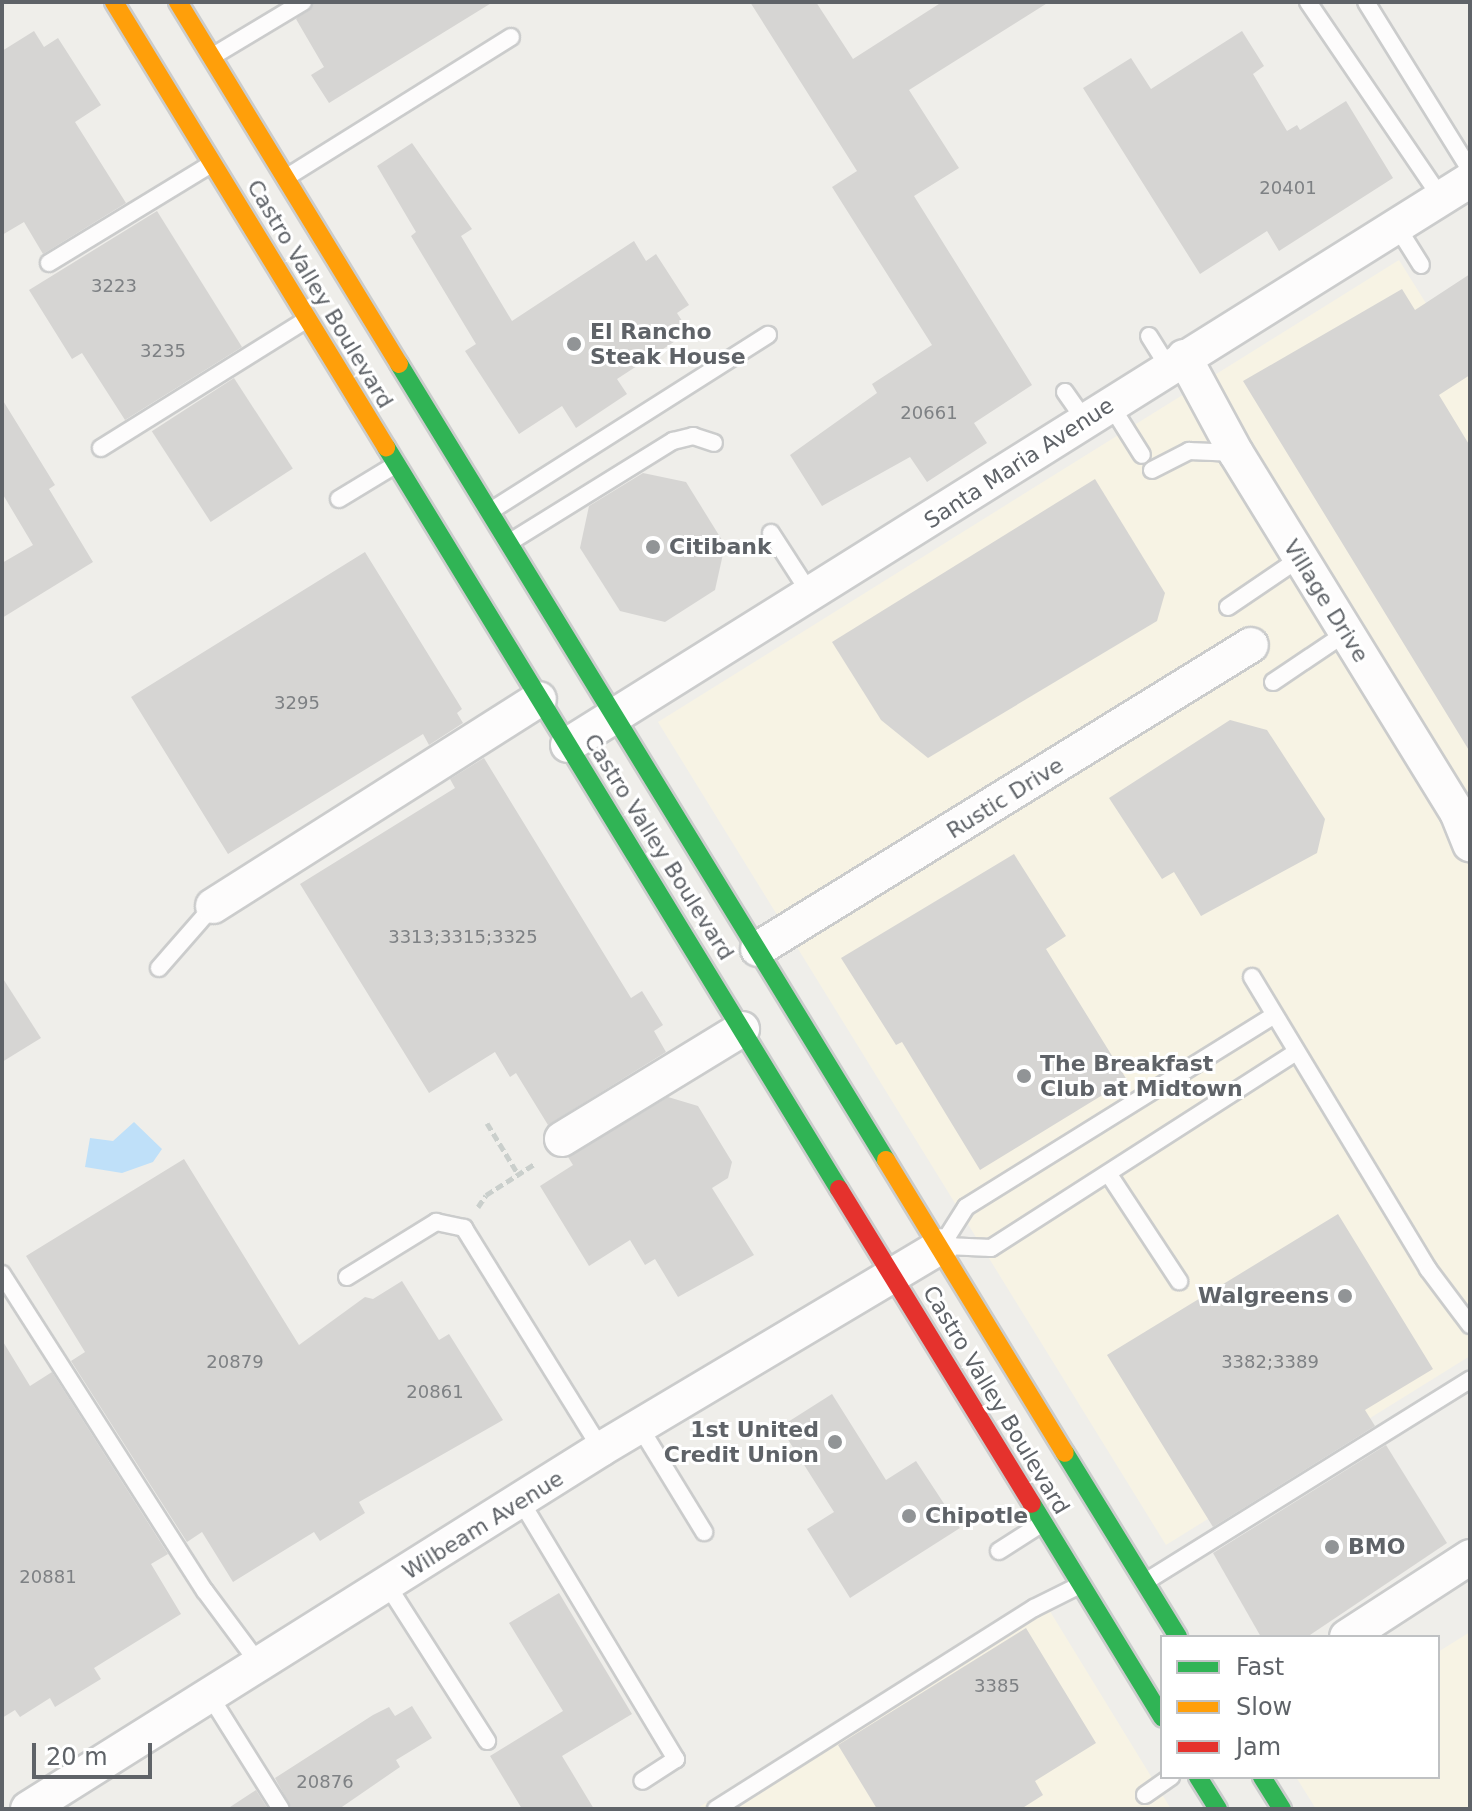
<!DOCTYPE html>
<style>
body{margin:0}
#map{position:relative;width:1472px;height:1811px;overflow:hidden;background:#efeeea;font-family:"DejaVu Sans",sans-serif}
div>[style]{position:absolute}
.commercial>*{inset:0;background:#f7f3e4}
.water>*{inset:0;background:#bfe0f9}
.building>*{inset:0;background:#d6d5d3;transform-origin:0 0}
.path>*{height:5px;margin-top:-2.5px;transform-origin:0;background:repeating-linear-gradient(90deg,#cacfcc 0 8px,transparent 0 12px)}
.roads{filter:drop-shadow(2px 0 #cbcccc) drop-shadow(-2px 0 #cbcccc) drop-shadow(0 2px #cbcccc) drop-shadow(0 -2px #cbcccc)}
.lane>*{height:16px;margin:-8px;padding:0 8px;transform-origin:8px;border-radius:8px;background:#fdfcfc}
.street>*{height:34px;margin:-17px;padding:0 17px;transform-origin:17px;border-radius:17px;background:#fdfcfc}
.fast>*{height:18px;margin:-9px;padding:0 9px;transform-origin:9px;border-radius:9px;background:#30b455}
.slow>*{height:18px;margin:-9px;padding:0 9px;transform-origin:9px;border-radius:9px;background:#ff9f0a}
.jam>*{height:18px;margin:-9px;padding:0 9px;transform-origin:9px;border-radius:9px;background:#e5322d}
.dots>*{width:22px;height:22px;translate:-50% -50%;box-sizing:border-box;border:4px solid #fff;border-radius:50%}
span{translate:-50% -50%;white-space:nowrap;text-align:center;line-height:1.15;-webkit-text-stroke:6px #fff;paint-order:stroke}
.number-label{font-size:18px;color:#7e8184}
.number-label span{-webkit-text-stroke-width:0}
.street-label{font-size:22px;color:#5f6368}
.poi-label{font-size:22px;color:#5f6368;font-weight:700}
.left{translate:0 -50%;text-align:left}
.right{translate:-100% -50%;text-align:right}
.frame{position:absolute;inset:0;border:4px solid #5f6368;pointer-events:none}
.legend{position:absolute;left:1160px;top:1635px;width:280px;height:144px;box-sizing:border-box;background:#fff;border:2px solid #bfc1c3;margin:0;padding:10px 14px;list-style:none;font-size:24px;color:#5f6368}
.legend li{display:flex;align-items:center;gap:16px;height:40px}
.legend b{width:40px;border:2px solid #bfc1c3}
.scale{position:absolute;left:32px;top:1743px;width:120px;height:36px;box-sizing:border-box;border:4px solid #5f6368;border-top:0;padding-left:10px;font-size:24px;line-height:28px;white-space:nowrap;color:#5f6368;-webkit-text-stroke:6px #fff;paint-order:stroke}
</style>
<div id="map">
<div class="commercial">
<i style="clip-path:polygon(1399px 260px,1470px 374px,1470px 1356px,1166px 1545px,658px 722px)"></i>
<i style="clip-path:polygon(1040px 1595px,1171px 1809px,696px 1809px)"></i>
<i style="clip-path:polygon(1470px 1632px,1470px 1809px,1316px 1809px,1296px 1777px,1438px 1777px,1438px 1652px)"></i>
</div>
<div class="water">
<i style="clip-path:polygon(134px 1122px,162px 1149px,153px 1162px,122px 1173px,85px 1167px,90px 1138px,113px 1141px)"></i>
</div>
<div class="building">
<i style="clip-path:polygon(314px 2px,493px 2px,329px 103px,311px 75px,324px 67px,296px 19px)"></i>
<i style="clip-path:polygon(750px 2px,816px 2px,853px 59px,942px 2px,1049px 2px,909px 90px,959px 168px,914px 196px,1032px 385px,974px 423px,987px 443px,927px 482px,910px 457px,822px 506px,790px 455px,877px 393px,872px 384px,932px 345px,832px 187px,857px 171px)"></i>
<i style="clip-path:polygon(34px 31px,44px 47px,58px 38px,101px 105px,75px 122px,126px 203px,43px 254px,24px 222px,2px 235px,2px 51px)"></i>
<i style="clip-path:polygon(1242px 31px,1264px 66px,1253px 74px,1287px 131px,1297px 125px,1300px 130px,1346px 101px,1393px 178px,1279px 251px,1267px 231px,1200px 274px,1083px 88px,1131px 58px,1151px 89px)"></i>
<i style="clip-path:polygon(412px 143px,472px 229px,461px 236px,512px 321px,634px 241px,646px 261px,656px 254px,689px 305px,677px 313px,686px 327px,680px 331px,683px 336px,617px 379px,627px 394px,576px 428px,562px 406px,519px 434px,465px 351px,476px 344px,411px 236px,416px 232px,377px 166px)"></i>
<i style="clip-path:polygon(157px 211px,242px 347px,125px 420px,82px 353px,72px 359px,29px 290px)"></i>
<i style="clip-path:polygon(1470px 274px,1470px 375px,1439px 395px,1470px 446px,1470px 752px,1243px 381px,1402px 289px,1415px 310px)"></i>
<i style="left:234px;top:378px;width:108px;height:98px;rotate:57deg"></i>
<i style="clip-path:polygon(2px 399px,55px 485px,49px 489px,93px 562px,2px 618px,2px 563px,33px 545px,2px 493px)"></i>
<i style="clip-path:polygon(643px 473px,686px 482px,725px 545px,715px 590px,665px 622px,620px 611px,580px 548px,589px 506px)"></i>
<i style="clip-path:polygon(1095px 479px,1165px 593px,1157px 621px,928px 758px,881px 720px,832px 642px)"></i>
<i style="clip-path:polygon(365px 552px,462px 709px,457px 713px,463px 723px,429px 745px,423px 734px,228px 854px,131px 697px)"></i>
<i style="clip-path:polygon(1230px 720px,1267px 730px,1325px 819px,1317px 853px,1201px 916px,1174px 872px,1162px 879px,1109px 798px)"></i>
<i style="clip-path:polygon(484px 758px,631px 998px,642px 991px,663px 1025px,654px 1031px,666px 1052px,548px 1125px,516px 1073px,510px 1077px,495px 1052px,429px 1093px,300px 884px,455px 788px,450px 779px)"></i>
<i style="clip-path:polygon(1014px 854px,1066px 936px,1046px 949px,1127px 1080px,980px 1170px,902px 1042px,896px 1045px,841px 958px)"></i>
<i style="clip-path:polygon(2px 977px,41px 1038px,2px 1062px)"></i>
<i style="clip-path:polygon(668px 1097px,698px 1106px,732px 1162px,728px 1178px,712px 1188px,754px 1255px,678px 1297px,655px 1259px,645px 1265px,630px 1240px,589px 1266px,540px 1186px,573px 1165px,568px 1157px)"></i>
<i style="clip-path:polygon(184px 1159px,299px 1345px,365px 1297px,373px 1299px,402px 1281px,439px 1340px,449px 1334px,503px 1420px,359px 1502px,365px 1513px,320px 1541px,314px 1532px,233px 1582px,202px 1532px,187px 1542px,71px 1361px,85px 1352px,26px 1256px)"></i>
<i style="clip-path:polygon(1338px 1214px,1433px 1369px,1365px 1410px,1375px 1426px,1213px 1527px,1107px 1355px)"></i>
<i style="clip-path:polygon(2px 1340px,30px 1386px,52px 1372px,168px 1554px,151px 1564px,181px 1614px,94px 1668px,101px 1679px,55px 1707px,50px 1698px,20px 1717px,15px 1710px,2px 1718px)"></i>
<i style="clip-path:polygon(832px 1394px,886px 1480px,916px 1461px,960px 1528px,850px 1598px,807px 1529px,834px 1512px,780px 1427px)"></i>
<i style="clip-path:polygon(1386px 1445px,1447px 1543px,1307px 1637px,1261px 1637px,1213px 1553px)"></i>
<i style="clip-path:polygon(559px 1593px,632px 1714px,562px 1756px,594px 1809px,522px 1809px,490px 1756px,563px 1711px,509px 1623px)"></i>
<i style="clip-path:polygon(1026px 1628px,1096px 1743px,1035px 1781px,1043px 1795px,1021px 1809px,877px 1809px,838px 1745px)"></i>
<i style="clip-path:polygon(412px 1706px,432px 1738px,396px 1760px,400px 1767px,339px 1809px,292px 1809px,275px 1778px,373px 1715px,389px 1707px,395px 1716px)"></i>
<i style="clip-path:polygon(256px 1790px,268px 1809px,227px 1809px)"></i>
</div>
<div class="path">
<i style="left:487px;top:1123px;width:60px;rotate:58.7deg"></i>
<i style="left:478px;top:1207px;width:14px;rotate:-56deg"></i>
<i style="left:486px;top:1195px;width:59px;rotate:-32.6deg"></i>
</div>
<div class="roads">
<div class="lane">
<i style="left:1308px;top:2px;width:237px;rotate:55.8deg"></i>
<i style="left:1366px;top:2px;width:198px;rotate:58.2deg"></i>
<i style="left:213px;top:56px;width:105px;rotate:-31deg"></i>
<i style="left:287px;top:177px;width:264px;rotate:-32deg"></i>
<i style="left:1396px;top:225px;width:47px;rotate:58deg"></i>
<i style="left:49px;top:263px;width:190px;rotate:-31.4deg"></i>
<i style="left:1149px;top:336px;width:38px;rotate:58deg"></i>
<i style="left:1065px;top:392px;width:35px;rotate:55deg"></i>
<i style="left:1110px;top:404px;width:60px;rotate:57.9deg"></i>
<i style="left:101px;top:448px;width:242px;rotate:-32deg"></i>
<i style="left:1152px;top:470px;width:42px;rotate:-27.2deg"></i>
<i style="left:1189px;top:451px;width:47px;rotate:2.4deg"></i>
<i style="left:339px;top:499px;width:66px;rotate:-31.3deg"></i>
<i style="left:492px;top:510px;width:327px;rotate:-32.4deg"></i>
<i style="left:771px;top:533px;width:74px;rotate:57.2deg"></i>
<i style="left:510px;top:542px;width:192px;rotate:-31.8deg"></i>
<i style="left:673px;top:441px;width:21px;rotate:-14deg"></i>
<i style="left:693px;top:436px;width:22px;rotate:18deg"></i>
<i style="left:1228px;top:607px;width:87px;rotate:-34.2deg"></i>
<i style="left:1273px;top:682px;width:88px;rotate:-33.9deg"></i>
<i style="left:159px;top:968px;width:82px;rotate:-48.9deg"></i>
<i style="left:1252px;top:977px;width:341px;rotate:58.9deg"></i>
<i style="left:1428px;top:1269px;width:70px;rotate:53.1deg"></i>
<i style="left:1110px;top:1176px;width:126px;rotate:56.7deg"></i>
<i style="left:942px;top:1245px;width:45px;rotate:-57.7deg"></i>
<i style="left:966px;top:1207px;width:363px;rotate:-31.9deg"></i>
<i style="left:946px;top:1246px;width:45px;rotate:2.5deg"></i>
<i style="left:991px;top:1248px;width:363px;rotate:-32.7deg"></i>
<i style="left:2px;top:1274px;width:376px;rotate:57.4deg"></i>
<i style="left:205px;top:1591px;width:92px;rotate:53.4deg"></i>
<i style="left:347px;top:1277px;width:105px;rotate:-31.7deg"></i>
<i style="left:436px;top:1222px;width:29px;rotate:12deg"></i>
<i style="left:464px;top:1228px;width:260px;rotate:58.2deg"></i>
<i style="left:641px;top:1429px;width:121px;rotate:58.5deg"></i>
<i style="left:522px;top:1503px;width:299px;rotate:59deg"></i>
<i style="left:676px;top:1759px;width:40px;rotate:147.1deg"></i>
<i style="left:999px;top:1551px;width:50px;rotate:-32.7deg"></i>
<i style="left:1145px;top:1582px;width:383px;rotate:-31.9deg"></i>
<i style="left:388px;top:1586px;width:184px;rotate:57.4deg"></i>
<i style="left:210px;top:1696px;width:133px;rotate:57.9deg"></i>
<i style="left:1145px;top:1795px;width:32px;rotate:-35deg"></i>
<i style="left:716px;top:1809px;width:376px;rotate:-32.3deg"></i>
<i style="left:1034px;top:1608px;width:49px;rotate:-26.6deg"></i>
</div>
<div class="street">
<i style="left:1184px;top:357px;width:109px;rotate:61.6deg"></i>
<i style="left:1236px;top:453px;width:422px;rotate:58.4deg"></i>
<i style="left:1457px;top:812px;width:35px;rotate:68deg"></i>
<i style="left:568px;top:745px;width:1064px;rotate:-32.06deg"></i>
<i style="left:213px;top:906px;width:386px;rotate:-32.4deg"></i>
<i style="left:758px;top:949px;width:579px;rotate:-31.66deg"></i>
<i style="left:562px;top:1139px;width:211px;rotate:-31.4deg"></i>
<i style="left:1347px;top:1637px;width:147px;rotate:-33deg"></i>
<i style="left:28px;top:1809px;width:677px;rotate:-32.14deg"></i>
<i style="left:601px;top:1449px;width:396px;rotate:-30.8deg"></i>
</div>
<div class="fast">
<i style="left:399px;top:364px;width:933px;rotate:58.54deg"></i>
<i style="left:386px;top:447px;width:869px;rotate:58.6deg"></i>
<i style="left:1065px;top:1453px;width:216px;rotate:58.4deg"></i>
<i style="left:1032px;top:1504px;width:250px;rotate:58.6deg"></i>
<i style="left:1198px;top:1777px;width:38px;rotate:58deg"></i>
<i style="left:1262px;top:1777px;width:38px;rotate:58deg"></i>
</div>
<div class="slow">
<i style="left:114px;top:2px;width:522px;rotate:58.57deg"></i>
<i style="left:178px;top:2px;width:424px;rotate:58.6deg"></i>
<i style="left:886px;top:1160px;width:343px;rotate:58.6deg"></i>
</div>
<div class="jam">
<i style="left:839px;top:1189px;width:369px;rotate:58.5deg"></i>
</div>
</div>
<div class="dots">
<i style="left:574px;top:344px;background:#919496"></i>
<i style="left:653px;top:547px;background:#919496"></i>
<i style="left:1024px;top:1076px;background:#919496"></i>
<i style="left:1345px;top:1296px;background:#919496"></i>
<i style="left:835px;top:1442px;background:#919496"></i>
<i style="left:909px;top:1516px;background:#919496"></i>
<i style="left:1332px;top:1547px;background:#919496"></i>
</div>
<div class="number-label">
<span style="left:1288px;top:188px">20401</span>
<span style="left:114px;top:286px">3223</span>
<span style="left:163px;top:351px">3235</span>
<span style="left:929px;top:413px">20661</span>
<span style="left:297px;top:703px">3295</span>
<span style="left:463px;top:937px">3313;3315;3325</span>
<span style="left:235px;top:1362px">20879</span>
<span style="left:1270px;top:1362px">3382;3389</span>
<span style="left:435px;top:1392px">20861</span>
<span style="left:48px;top:1577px">20881</span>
<span style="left:997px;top:1686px">3385</span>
<span style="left:325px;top:1782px">20876</span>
</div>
<div class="street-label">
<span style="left:320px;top:294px;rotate:59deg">Castro Valley Boulevard</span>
<span style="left:1019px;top:463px;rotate:-33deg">Santa Maria Avenue</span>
<span style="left:1326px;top:601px;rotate:58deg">Village Drive</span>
<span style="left:1005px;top:798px;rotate:-32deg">Rustic Drive</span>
<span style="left:659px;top:847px;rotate:58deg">Castro Valley Boulevard</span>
<span style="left:996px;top:1400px;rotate:59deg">Castro Valley Boulevard</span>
<span style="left:483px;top:1525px;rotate:-32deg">Wilbeam Avenue</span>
</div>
<div class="poi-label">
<span class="left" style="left:590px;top:344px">El Rancho<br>Steak House</span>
<span class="left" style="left:669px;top:547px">Citibank</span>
<span class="left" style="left:1040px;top:1076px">The Breakfast<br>Club at Midtown</span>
<span class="right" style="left:1329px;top:1296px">Walgreens</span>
<span class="right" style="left:819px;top:1442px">1st United<br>Credit Union</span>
<span class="left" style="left:925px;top:1516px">Chipotle</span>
<span class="left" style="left:1348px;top:1547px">BMO</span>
</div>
<div class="frame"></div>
<ul class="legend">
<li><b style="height:10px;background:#30b455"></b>Fast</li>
<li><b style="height:10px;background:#ff9f0a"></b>Slow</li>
<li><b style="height:10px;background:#e5322d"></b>Jam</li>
</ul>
<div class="scale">20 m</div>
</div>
